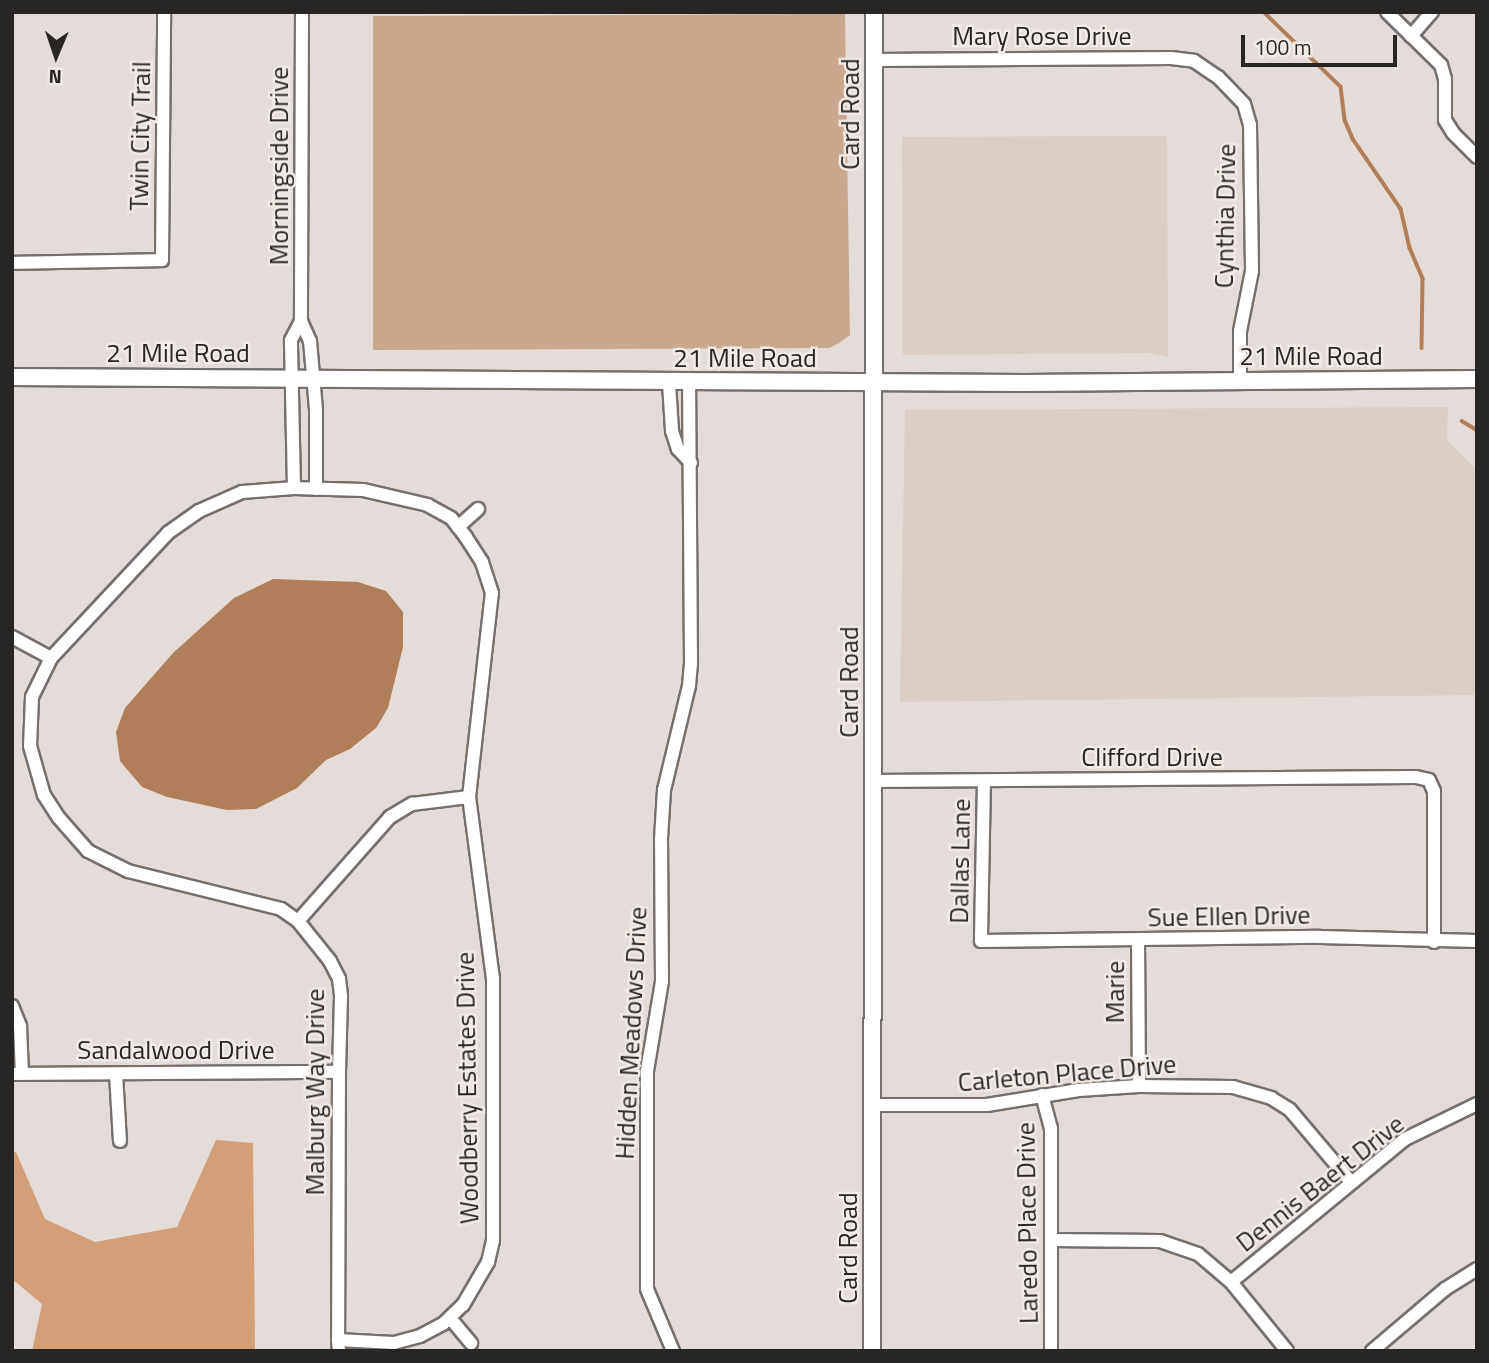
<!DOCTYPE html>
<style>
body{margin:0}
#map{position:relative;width:1489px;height:1363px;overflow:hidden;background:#e4dcd8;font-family:"Titillium Web",sans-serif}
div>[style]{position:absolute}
.built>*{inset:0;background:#dbcec5}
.green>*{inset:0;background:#c8a78f}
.forest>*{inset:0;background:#d39f79}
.water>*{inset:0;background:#b07e59}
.stream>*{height:3.5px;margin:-1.75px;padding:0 1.75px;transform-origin:1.75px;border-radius:1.75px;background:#b07e59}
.roads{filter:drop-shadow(2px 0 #76706c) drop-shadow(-2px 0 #76706c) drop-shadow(0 2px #76706c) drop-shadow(0 -2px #76706c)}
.minor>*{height:12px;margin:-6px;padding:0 6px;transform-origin:6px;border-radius:6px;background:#fff}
.tertiary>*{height:16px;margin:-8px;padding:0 8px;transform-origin:8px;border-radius:8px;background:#fff}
span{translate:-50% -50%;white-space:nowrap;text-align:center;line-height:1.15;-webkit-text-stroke:5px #f1eae5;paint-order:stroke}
.street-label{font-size:26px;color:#282624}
.frame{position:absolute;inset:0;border:14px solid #282624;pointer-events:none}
.north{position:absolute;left:21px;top:21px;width:70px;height:70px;-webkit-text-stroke:5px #f1eae5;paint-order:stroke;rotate:182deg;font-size:19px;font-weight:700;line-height:28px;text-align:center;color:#282624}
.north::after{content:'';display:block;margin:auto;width:24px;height:32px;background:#282624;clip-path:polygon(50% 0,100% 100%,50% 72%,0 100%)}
.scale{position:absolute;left:1241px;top:35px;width:156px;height:32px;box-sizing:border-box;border:4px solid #282624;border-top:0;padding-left:9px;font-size:21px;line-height:24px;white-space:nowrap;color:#282624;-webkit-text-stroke:5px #f1eae5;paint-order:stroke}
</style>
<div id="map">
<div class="built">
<i style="clip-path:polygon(1167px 136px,1168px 357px,1151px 353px,903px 355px,902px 137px)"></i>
<i style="clip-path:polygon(1448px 407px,1447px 440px,1477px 470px,1476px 695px,900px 702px,905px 410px)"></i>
</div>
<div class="green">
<i style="clip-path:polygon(845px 14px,850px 335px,839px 343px,829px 348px,373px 350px,373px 16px)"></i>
</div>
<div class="forest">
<i style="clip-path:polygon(216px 1140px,253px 1143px,255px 1351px,32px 1351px,42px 1304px,12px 1279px,12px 1153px,16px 1152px,45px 1219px,95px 1242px,177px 1227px)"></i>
</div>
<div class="water">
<i style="clip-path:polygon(273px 579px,358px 582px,386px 591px,403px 612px,403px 647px,388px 708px,376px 728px,350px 749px,326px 760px,297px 788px,256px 809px,227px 810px,167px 797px,142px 787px,120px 761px,116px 732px,125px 708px,173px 653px,234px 598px)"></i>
</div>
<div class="stream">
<i style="left:1264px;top:12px;width:107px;rotate:44.2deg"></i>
<i style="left:1341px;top:87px;width:33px;rotate:83deg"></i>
<i style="left:1345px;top:120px;width:21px;rotate:67deg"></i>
<i style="left:1353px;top:139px;width:85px;rotate:55.6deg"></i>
<i style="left:1401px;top:209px;width:40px;rotate:77deg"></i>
<i style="left:1410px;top:248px;width:33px;rotate:67deg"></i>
<i style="left:1423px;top:278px;width:70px;rotate:90.8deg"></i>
<i style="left:1462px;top:421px;width:17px;rotate:31deg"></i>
</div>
<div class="roads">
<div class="minor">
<i style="left:302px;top:12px;width:309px;rotate:90.2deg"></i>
<i style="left:301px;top:321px;width:22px;rotate:66deg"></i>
<i style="left:310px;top:341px;width:69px;rotate:85deg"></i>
<i style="left:316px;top:410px;width:79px;rotate:90deg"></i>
<i style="left:1387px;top:12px;width:76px;rotate:44.5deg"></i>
<i style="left:1441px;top:65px;width:15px;rotate:74deg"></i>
<i style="left:1445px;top:79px;width:41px;rotate:90deg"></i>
<i style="left:1445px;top:120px;width:15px;rotate:58deg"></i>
<i style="left:1453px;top:133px;width:34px;rotate:45deg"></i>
<i style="left:1411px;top:36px;width:32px;rotate:-49deg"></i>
<i style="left:875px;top:60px;width:296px;rotate:-0.4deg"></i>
<i style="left:1171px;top:58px;width:23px;rotate:7deg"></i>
<i style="left:1194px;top:61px;width:29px;rotate:34deg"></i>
<i style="left:1218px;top:77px;width:37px;rotate:46deg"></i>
<i style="left:1244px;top:104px;width:22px;rotate:74deg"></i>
<i style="left:1250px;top:125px;width:146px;rotate:89.2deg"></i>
<i style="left:1252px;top:271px;width:61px;rotate:101.3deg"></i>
<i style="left:1240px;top:331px;width:50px;rotate:90deg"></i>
<i style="left:12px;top:263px;width:150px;rotate:-1.1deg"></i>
<i style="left:162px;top:260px;width:248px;rotate:-89.5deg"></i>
<i style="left:669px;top:383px;width:48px;rotate:86.4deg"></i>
<i style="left:672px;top:431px;width:19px;rotate:72deg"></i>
<i style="left:678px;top:449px;width:19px;rotate:47deg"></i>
<i style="left:294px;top:488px;width:148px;rotate:-91.2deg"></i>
<i style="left:291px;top:340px;width:21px;rotate:-62deg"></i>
<i style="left:458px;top:527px;width:27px;rotate:-42deg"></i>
<i style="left:12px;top:637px;width:44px;rotate:28.3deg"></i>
<i style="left:874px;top:781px;width:542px;rotate:-0.42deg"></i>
<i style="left:1416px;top:777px;width:13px;rotate:13deg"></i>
<i style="left:1429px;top:780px;width:12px;rotate:66deg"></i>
<i style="left:1434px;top:791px;width:151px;rotate:90deg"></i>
<i style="left:984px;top:781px;width:160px;rotate:91.1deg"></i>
<i style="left:981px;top:941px;width:339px;rotate:-0.7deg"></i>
<i style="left:1320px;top:937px;width:157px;rotate:1.5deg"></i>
<i style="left:298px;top:921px;width:139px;rotate:-48.5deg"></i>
<i style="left:390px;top:817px;width:26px;rotate:-31deg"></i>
<i style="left:412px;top:804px;width:57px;rotate:-7deg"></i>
<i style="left:1138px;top:940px;width:146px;rotate:89.6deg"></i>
<i style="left:12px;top:1006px;width:22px;rotate:68deg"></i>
<i style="left:20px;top:1026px;width:48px;rotate:87.6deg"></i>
<i style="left:12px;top:1074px;width:327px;rotate:-0.4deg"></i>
<i style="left:116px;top:1074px;width:67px;rotate:86.6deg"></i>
<i style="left:1042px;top:1095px;width:34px;rotate:75deg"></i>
<i style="left:1051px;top:1128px;width:223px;rotate:90deg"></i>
<i style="left:873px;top:1105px;width:114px"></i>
<i style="left:987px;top:1105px;width:93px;rotate:-9.3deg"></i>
<i style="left:1079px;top:1090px;width:60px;rotate:-3.8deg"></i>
<i style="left:1139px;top:1086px;width:94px;rotate:0.6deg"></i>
<i style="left:1233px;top:1087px;width:40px;rotate:16deg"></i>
<i style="left:1271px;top:1098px;width:22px;rotate:32deg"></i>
<i style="left:1290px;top:1110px;width:94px;rotate:49.7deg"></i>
<i style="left:1051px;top:1240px;width:109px;rotate:0.5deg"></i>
<i style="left:1160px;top:1241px;width:40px;rotate:18.9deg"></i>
<i style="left:1198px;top:1254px;width:43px;rotate:40.3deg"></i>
<i style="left:1231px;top:1282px;width:89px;rotate:50.9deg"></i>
<i style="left:1231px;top:1282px;width:225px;rotate:-39.4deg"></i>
<i style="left:1405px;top:1139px;width:80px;rotate:-25.9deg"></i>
<i style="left:450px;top:1318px;width:33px;rotate:50deg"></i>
<i style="left:338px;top:1340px;width:56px;rotate:3.1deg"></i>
<i style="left:394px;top:1343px;width:27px;rotate:-15deg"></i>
<i style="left:420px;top:1336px;width:26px;rotate:-28deg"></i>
<i style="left:443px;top:1324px;width:28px;rotate:-44deg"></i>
<i style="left:463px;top:1305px;width:50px;rotate:-59.8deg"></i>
<i style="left:488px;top:1262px;width:22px;rotate:-77deg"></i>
<i style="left:493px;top:1241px;width:262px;rotate:-90deg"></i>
<i style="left:493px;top:979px;width:184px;rotate:-97.5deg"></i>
<i style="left:469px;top:797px;width:205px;rotate:-83.6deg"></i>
<i style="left:492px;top:593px;width:33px;rotate:-108deg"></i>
<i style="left:482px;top:562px;width:30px;rotate:-123deg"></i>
<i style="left:466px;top:537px;width:24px;rotate:-128deg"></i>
<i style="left:451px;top:518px;width:26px;rotate:-151deg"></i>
<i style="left:428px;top:505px;width:67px;rotate:-167deg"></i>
<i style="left:363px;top:490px;width:69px;rotate:-178.3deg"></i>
<i style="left:294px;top:488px;width:52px;rotate:175.6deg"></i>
<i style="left:242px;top:492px;width:47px;rotate:156.2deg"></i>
<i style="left:199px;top:511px;width:38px;rotate:145deg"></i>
<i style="left:168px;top:533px;width:171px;rotate:133.1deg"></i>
<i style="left:51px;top:658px;width:43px;rotate:116deg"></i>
<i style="left:32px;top:697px;width:49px;rotate:92.3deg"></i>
<i style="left:30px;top:746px;width:51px;rotate:74.1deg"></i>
<i style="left:44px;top:795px;width:27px;rotate:57deg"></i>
<i style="left:59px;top:818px;width:44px;rotate:48.7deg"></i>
<i style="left:88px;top:851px;width:45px;rotate:26.6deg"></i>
<i style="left:128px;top:871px;width:158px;rotate:13.9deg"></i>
<i style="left:281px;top:909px;width:21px;rotate:35deg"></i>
<i style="left:298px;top:921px;width:51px;rotate:51.3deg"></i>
<i style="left:330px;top:961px;width:20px;rotate:63deg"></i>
<i style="left:339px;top:979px;width:17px;rotate:83deg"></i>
<i style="left:341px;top:996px;width:76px;rotate:91.5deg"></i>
<i style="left:339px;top:1072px;width:268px;rotate:90.2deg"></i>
<i style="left:338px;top:1340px;width:11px;rotate:85deg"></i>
<i style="left:673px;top:1351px;width:67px;rotate:-112.8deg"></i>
<i style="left:647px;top:1289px;width:218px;rotate:-90deg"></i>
<i style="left:647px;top:1071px;width:91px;rotate:-80.5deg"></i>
<i style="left:662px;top:981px;width:142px;rotate:-90.4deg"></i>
<i style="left:661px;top:839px;width:49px;rotate:-86.5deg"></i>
<i style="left:664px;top:790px;width:107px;rotate:-76.5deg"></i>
<i style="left:689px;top:686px;width:23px;rotate:-85deg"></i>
<i style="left:691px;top:663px;width:280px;rotate:-90.4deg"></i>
<i style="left:1372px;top:1351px;width:96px;rotate:-40.3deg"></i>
<i style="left:1445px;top:1289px;width:38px;rotate:-32deg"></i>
</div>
<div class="tertiary">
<i style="left:12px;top:377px;width:1012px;rotate:0.34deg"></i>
<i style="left:1024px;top:383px;width:453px;rotate:-0.5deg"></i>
<i style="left:872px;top:1351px;width:1339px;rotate:-89.91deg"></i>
</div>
</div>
<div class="street-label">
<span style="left:1042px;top:36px">Mary Rose Drive</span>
<span style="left:850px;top:114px;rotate:-90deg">Card Road</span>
<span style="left:140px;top:136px;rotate:-89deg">Twin City Trail</span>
<span style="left:279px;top:166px;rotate:-90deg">Morningside Drive</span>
<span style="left:1225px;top:216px;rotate:-89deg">Cynthia Drive</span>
<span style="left:178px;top:353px">21 Mile Road</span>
<span style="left:1311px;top:356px">21 Mile Road</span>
<span style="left:745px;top:358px">21 Mile Road</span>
<span style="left:849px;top:682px;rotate:-90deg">Card Road</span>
<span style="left:1152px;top:757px">Clifford Drive</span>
<span style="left:960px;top:861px;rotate:-89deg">Dallas Lane</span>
<span style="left:1229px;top:916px;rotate:-1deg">Sue Ellen Drive</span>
<span style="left:1115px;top:992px;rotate:-90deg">Marie</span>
<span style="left:631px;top:1033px;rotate:-87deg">Hidden Meadows Drive</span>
<span style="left:176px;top:1050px">Sandalwood Drive</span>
<span style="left:1067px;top:1073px;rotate:-5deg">Carleton Place Drive</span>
<span style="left:467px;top:1088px;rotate:-91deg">Woodberry Estates Drive</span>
<span style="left:315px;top:1092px;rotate:-90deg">Malburg Way Drive</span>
<span style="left:1320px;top:1183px;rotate:-38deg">Dennis Baert Drive</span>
<span style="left:1027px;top:1223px;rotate:-91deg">Laredo Place Drive</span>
<span style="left:848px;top:1248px;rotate:-90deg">Card Road</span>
</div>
<div class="frame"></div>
<div class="north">N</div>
<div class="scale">100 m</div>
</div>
